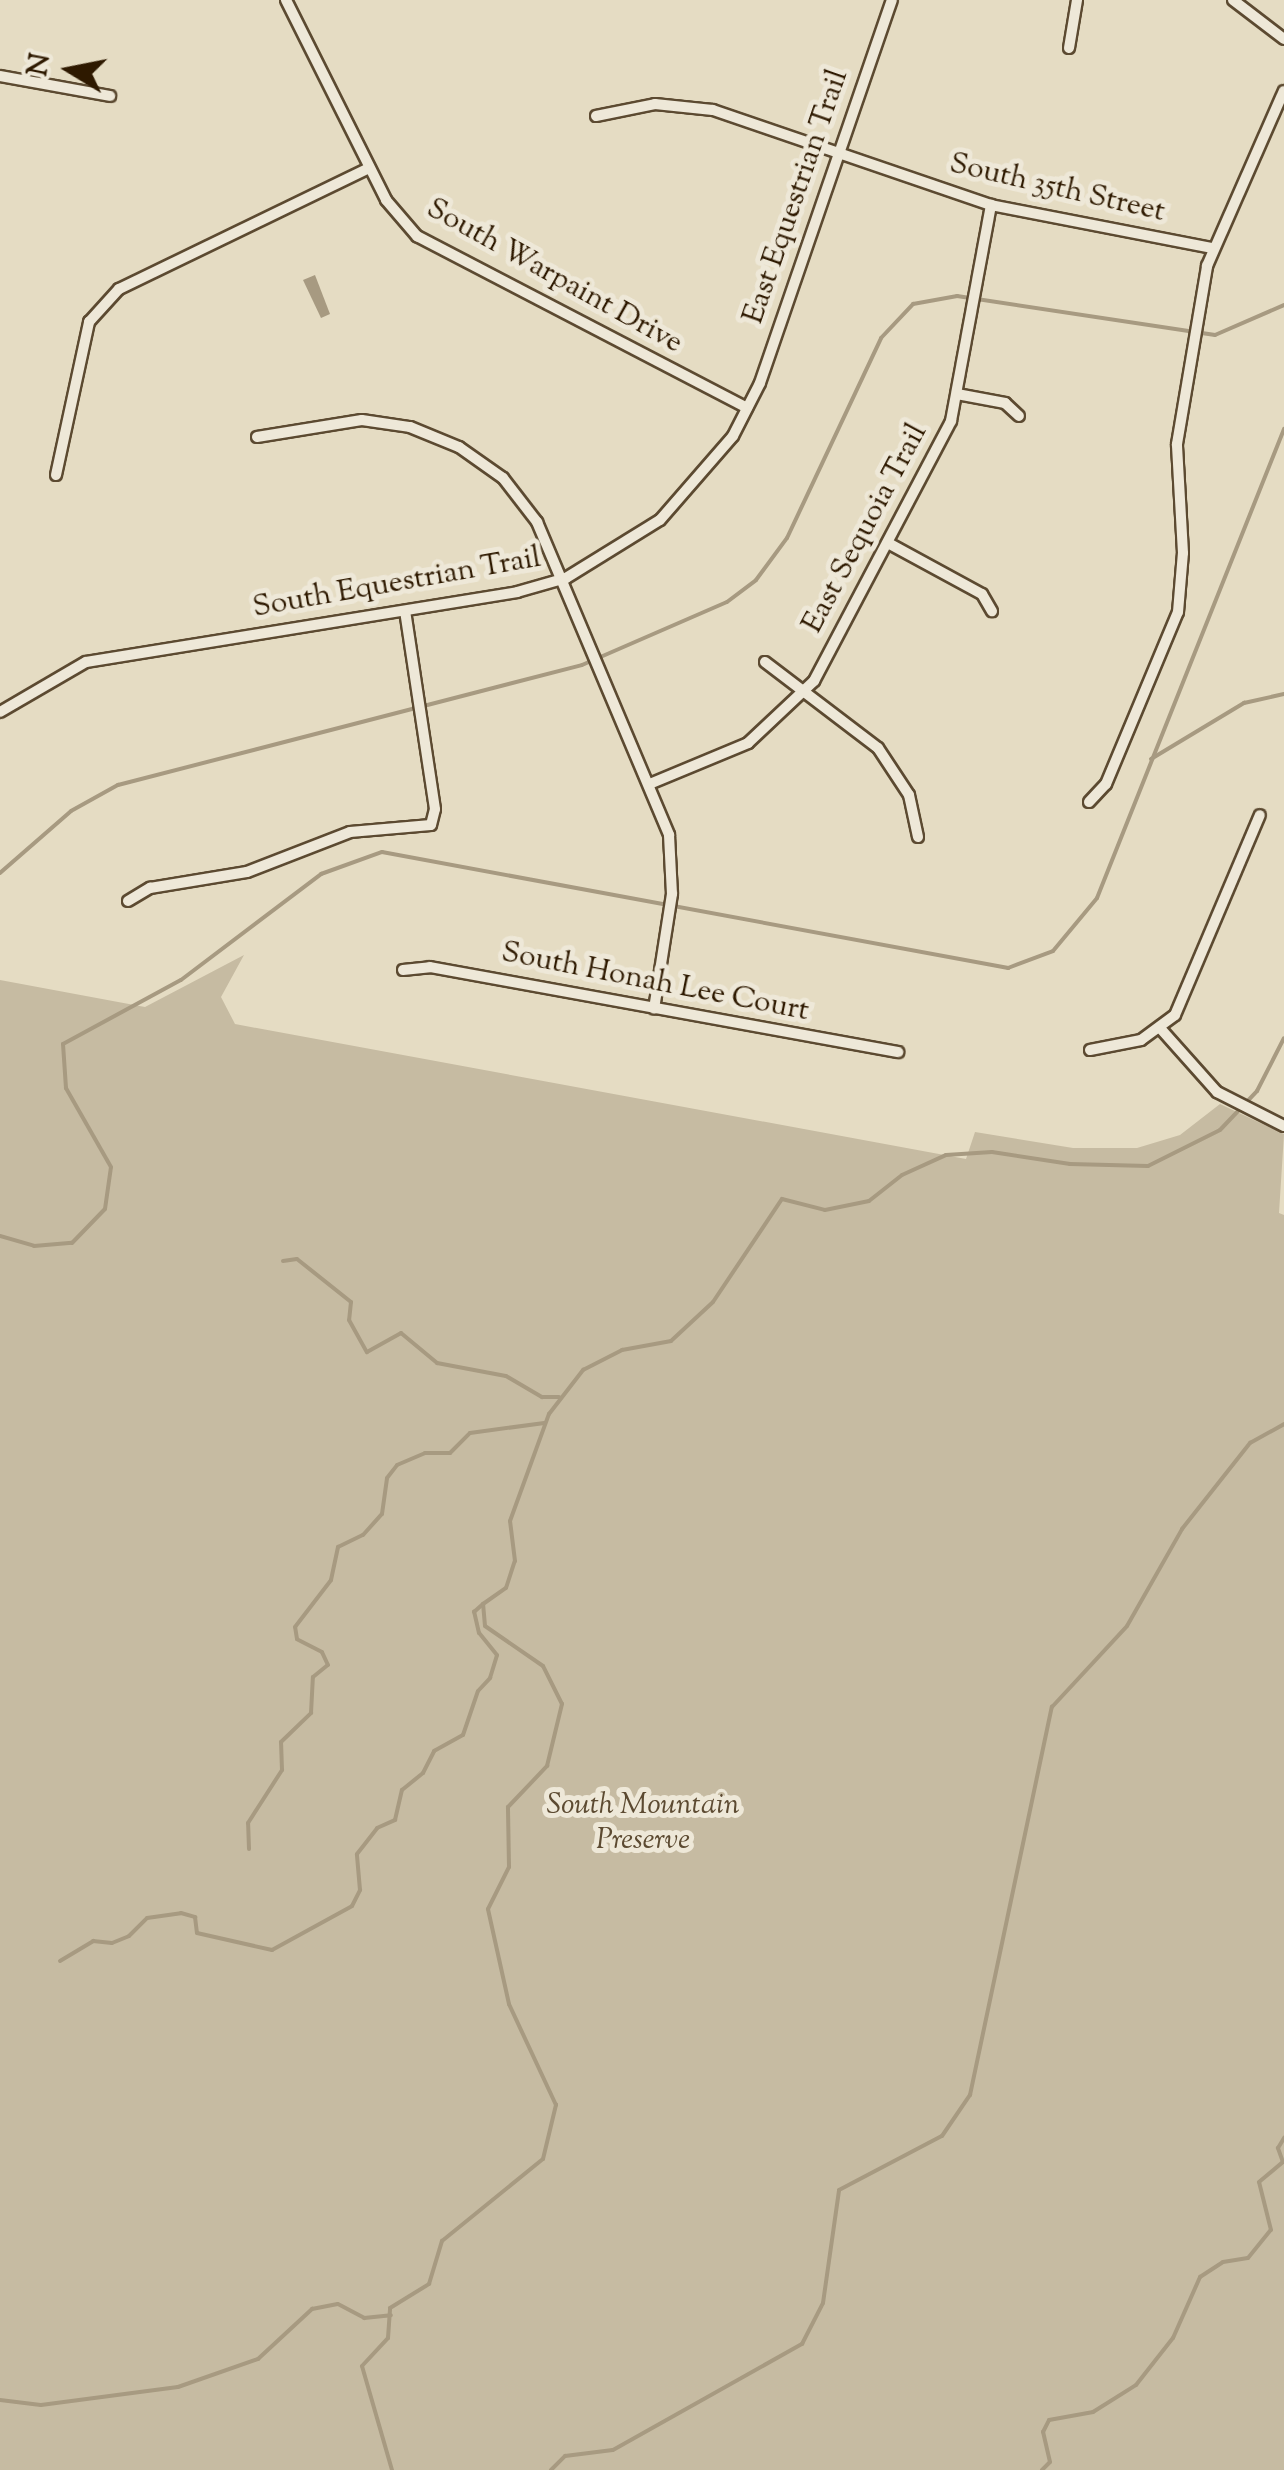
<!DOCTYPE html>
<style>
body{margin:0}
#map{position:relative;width:1284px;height:2470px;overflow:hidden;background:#e5dcc3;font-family:"Sorts Mill Goudy",serif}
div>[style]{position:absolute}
.green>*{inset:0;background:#c6bba2}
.water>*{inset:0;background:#a79a81}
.stream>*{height:4px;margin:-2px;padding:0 2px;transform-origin:2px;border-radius:2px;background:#a79a81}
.roads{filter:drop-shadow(2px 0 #5c4a31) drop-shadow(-2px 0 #5c4a31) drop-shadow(0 2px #5c4a31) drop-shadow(0 -2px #5c4a31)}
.minor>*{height:10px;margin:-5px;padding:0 5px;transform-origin:5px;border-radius:5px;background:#eee8d8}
span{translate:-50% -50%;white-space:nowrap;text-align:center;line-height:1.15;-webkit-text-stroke:10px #eee8d8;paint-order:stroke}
.street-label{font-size:30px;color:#2e1900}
.park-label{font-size:30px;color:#5c4a31;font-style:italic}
.north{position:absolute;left:20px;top:20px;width:100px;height:100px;-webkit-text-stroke:8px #eee8d8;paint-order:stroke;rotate:280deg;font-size:28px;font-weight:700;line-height:40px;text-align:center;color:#2e1900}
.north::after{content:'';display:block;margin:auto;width:35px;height:45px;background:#2e1900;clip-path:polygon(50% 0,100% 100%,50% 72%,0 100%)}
</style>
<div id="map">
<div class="green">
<i style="clip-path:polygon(244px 955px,221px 997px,235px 1024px,966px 1159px,975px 1132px,1073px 1148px,1137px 1148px,1180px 1135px,1220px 1104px,1284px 1134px,1279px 1213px,1284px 1215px,1284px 2470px,0 2470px,0 980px,145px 1007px)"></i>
</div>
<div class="water">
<i style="clip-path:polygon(315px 275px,330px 314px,321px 318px,303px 280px)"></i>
</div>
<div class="stream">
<i style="left:1151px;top:759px;width:109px;rotate:-31.1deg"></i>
<i style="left:1244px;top:703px;width:41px;rotate:-12.7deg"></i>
<i style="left:0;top:873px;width:94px;rotate:-41.1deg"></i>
<i style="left:71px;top:811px;width:54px;rotate:-29deg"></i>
<i style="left:118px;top:785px;width:479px;rotate:-14.5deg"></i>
<i style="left:582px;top:665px;width:158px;rotate:-23.5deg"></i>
<i style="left:727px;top:602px;width:36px;rotate:-37deg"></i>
<i style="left:756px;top:580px;width:52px;rotate:-53.6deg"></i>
<i style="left:787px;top:538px;width:221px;rotate:-64.8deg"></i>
<i style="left:881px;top:338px;width:47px;rotate:-46.7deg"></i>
<i style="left:913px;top:304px;width:45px;rotate:-10.3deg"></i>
<i style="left:957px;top:296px;width:261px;rotate:8.6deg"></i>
<i style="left:1215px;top:335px;width:75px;rotate:-23.5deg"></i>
<i style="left:0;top:1236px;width:35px;rotate:16deg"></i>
<i style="left:34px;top:1246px;width:38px;rotate:-5deg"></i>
<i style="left:72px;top:1243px;width:47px;rotate:-45.9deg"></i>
<i style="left:105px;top:1209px;width:42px;rotate:-81.9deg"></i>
<i style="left:111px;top:1167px;width:91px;rotate:-119.7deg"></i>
<i style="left:66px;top:1088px;width:44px;rotate:-93.9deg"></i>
<i style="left:63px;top:1044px;width:134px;rotate:-28.5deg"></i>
<i style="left:181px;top:980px;width:176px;rotate:-37.1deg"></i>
<i style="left:321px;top:874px;width:65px;rotate:-19.8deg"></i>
<i style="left:382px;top:852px;width:637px;rotate:10.5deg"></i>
<i style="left:1008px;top:968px;width:48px;rotate:-20.7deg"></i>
<i style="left:1053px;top:951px;width:69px;rotate:-50.3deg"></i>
<i style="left:1097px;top:898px;width:505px;rotate:-68.26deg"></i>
<i style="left:283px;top:1261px;width:14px;rotate:-8deg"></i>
<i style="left:297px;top:1259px;width:69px;rotate:38.5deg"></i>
<i style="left:351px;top:1302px;width:18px;rotate:96deg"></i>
<i style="left:349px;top:1320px;width:37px;rotate:61deg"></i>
<i style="left:367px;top:1352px;width:39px;rotate:-29deg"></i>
<i style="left:401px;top:1333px;width:47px;rotate:39.8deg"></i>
<i style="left:437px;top:1363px;width:70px;rotate:10.7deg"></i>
<i style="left:506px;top:1376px;width:42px;rotate:30.3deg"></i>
<i style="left:542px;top:1397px;width:17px"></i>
<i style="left:249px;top:1849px;width:26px;rotate:-92deg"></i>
<i style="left:248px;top:1823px;width:63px;rotate:-57.3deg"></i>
<i style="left:282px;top:1770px;width:28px;rotate:-92deg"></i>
<i style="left:281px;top:1742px;width:42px;rotate:-44deg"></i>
<i style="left:311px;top:1713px;width:36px;rotate:-87deg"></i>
<i style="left:313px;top:1677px;width:19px;rotate:-39deg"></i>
<i style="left:328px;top:1665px;width:14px;rotate:-115deg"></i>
<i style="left:322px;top:1652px;width:28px;rotate:-153deg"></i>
<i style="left:297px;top:1639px;width:12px;rotate:-99deg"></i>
<i style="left:295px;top:1627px;width:59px;rotate:-52.5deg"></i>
<i style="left:331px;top:1580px;width:34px;rotate:-78deg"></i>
<i style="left:338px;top:1547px;width:28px;rotate:-26deg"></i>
<i style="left:363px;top:1535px;width:28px;rotate:-48deg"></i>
<i style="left:382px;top:1514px;width:36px;rotate:-82deg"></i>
<i style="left:387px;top:1478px;width:16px;rotate:-52deg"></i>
<i style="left:397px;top:1465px;width:30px;rotate:-23deg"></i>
<i style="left:425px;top:1453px;width:25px"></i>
<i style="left:450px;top:1453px;width:28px;rotate:-45deg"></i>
<i style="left:470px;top:1433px;width:75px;rotate:-7.7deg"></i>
<i style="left:60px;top:1961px;width:39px;rotate:-31deg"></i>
<i style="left:93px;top:1941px;width:19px;rotate:6deg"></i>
<i style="left:112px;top:1943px;width:18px;rotate:-22deg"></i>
<i style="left:129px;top:1936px;width:25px;rotate:-45deg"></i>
<i style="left:147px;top:1918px;width:34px;rotate:-8deg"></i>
<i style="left:181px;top:1913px;width:15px;rotate:16deg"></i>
<i style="left:195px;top:1917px;width:16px;rotate:83deg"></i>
<i style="left:197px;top:1933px;width:77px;rotate:12.8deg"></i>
<i style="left:272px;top:1950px;width:91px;rotate:-28.8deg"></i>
<i style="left:352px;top:1906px;width:18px;rotate:-63deg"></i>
<i style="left:360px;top:1890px;width:36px;rotate:-95deg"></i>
<i style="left:357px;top:1854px;width:33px;rotate:-52deg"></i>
<i style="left:377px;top:1828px;width:20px;rotate:-24deg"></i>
<i style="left:395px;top:1820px;width:31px;rotate:-77deg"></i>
<i style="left:402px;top:1790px;width:27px;rotate:-39deg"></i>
<i style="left:423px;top:1773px;width:25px;rotate:-63deg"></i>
<i style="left:434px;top:1751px;width:33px;rotate:-29deg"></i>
<i style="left:463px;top:1735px;width:46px;rotate:-71.2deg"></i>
<i style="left:478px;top:1691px;width:18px;rotate:-47deg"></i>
<i style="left:490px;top:1678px;width:24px;rotate:-73deg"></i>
<i style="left:497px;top:1655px;width:28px;rotate:-129deg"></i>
<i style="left:479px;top:1633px;width:22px;rotate:-103deg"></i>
<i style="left:474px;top:1612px;width:12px;rotate:-42deg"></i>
<i style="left:0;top:2400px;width:41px;rotate:7deg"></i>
<i style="left:41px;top:2405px;width:138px;rotate:-7.5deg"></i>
<i style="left:178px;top:2387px;width:85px;rotate:-19.3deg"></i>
<i style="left:258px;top:2359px;width:74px;rotate:-42.8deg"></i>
<i style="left:312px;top:2309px;width:26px;rotate:-11deg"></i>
<i style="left:338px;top:2304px;width:30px;rotate:28deg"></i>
<i style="left:364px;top:2318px;width:27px;rotate:-6deg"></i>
<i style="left:392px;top:2470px;width:108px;rotate:-106.1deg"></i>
<i style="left:362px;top:2366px;width:38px;rotate:-47deg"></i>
<i style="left:388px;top:2338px;width:30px;rotate:-86deg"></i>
<i style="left:390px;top:2308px;width:46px;rotate:-31.6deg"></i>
<i style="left:429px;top:2284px;width:45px;rotate:-73.2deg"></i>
<i style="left:442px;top:2241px;width:130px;rotate:-39.1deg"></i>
<i style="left:543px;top:2159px;width:56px;rotate:-76.5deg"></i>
<i style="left:556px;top:2105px;width:111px;rotate:-115deg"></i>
<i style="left:509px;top:2004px;width:97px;rotate:-102.5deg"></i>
<i style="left:488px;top:1909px;width:47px;rotate:-63.4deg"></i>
<i style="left:509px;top:1867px;width:60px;rotate:-91deg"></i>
<i style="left:508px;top:1807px;width:57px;rotate:-46.4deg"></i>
<i style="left:547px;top:1766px;width:64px;rotate:-76.4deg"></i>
<i style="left:562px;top:1704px;width:42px;rotate:-116.6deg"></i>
<i style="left:543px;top:1666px;width:70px;rotate:-145.4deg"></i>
<i style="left:485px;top:1626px;width:22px;rotate:-95deg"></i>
<i style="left:483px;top:1604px;width:28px;rotate:-35deg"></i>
<i style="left:506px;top:1588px;width:28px;rotate:-72deg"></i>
<i style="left:515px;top:1561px;width:40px;rotate:-97.1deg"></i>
<i style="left:510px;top:1521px;width:114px;rotate:-70deg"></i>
<i style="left:549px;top:1414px;width:56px;rotate:-52.3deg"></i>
<i style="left:583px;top:1370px;width:44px;rotate:-27.1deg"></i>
<i style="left:622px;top:1350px;width:50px;rotate:-10.4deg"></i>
<i style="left:671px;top:1341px;width:57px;rotate:-42.9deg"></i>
<i style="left:713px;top:1302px;width:124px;rotate:-56.2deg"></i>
<i style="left:782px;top:1199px;width:44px;rotate:14.3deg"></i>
<i style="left:825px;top:1210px;width:45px;rotate:-11.6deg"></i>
<i style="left:869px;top:1201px;width:42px;rotate:-38.2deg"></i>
<i style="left:902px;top:1175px;width:48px;rotate:-24.4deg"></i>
<i style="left:946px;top:1155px;width:46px;rotate:-3.7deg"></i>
<i style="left:992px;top:1152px;width:79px;rotate:8.7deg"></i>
<i style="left:1070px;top:1164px;width:78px;rotate:1.5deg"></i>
<i style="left:1148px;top:1166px;width:80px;rotate:-26.6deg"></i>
<i style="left:1220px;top:1130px;width:54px;rotate:-46.5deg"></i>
<i style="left:1257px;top:1091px;width:59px;rotate:-63deg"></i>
<i style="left:551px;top:2470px;width:20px;rotate:-45deg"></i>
<i style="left:565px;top:2456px;width:48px;rotate:-7.1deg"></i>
<i style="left:613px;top:2450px;width:217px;rotate:-29.3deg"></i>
<i style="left:802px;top:2344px;width:46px;rotate:-62.9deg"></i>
<i style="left:823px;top:2303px;width:114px;rotate:-81.9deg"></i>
<i style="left:839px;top:2190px;width:116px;rotate:-27.7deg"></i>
<i style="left:942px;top:2136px;width:50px;rotate:-55.7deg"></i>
<i style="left:970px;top:2095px;width:397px;rotate:-78.1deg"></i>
<i style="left:1052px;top:1707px;width:110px;rotate:-47.2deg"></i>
<i style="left:1127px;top:1626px;width:112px;rotate:-60.4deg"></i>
<i style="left:1182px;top:1529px;width:110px;rotate:-51.7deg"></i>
<i style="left:1250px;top:1443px;width:39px;rotate:-29deg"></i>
<i style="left:1042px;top:2470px;width:11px;rotate:-45deg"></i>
<i style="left:1050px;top:2462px;width:31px;rotate:-103deg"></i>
<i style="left:1043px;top:2432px;width:13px;rotate:-63deg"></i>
<i style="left:1049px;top:2420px;width:45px;rotate:-10.3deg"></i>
<i style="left:1093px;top:2412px;width:51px;rotate:-32.1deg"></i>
<i style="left:1136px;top:2385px;width:60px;rotate:-51.8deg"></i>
<i style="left:1173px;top:2338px;width:67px;rotate:-66.1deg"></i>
<i style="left:1200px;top:2277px;width:27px;rotate:-33deg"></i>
<i style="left:1223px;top:2262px;width:25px;rotate:-9deg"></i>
<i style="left:1248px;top:2258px;width:36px;rotate:-51deg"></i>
<i style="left:1271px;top:2230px;width:49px;rotate:-104deg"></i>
<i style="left:1259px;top:2182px;width:31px;rotate:-40deg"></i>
<i style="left:1283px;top:2162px;width:15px;rotate:-110deg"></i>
<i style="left:1278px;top:2148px;width:12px;rotate:-59deg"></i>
</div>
<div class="roads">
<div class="minor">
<i style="left:286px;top:0;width:224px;rotate:63.4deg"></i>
<i style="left:386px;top:200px;width:48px;rotate:49.3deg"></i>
<i style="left:417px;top:236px;width:372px;rotate:27.5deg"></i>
<i style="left:1233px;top:0;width:64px;rotate:37.4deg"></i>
<i style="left:1069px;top:48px;width:49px;rotate:-80.5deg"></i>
<i style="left:0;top:76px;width:112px;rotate:10.3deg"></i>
<i style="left:596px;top:116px;width:60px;rotate:-11.5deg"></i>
<i style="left:655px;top:104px;width:58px;rotate:5.9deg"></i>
<i style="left:713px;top:110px;width:294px;rotate:18.9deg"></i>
<i style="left:991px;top:205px;width:226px;rotate:11deg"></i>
<i style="left:957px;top:394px;width:49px;rotate:10.6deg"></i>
<i style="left:1005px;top:403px;width:19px;rotate:43deg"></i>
<i style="left:257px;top:437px;width:106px;rotate:-9.2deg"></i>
<i style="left:362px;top:420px;width:49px;rotate:8.3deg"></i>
<i style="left:410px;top:427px;width:53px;rotate:22.2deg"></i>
<i style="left:459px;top:447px;width:54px;rotate:35.2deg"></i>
<i style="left:503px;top:478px;width:56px;rotate:52.3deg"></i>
<i style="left:537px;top:522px;width:340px;rotate:67.1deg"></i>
<i style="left:669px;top:835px;width:59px;rotate:87.1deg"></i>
<i style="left:672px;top:894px;width:116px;rotate:98.9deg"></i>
<i style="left:56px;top:475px;width:157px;rotate:-77.8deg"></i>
<i style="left:89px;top:322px;width:45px;rotate:-47.7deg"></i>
<i style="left:119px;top:289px;width:278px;rotate:-25.8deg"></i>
<i style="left:888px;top:543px;width:107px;rotate:28.5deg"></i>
<i style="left:982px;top:594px;width:20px;rotate:60deg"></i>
<i style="left:765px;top:662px;width:142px;rotate:37.3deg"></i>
<i style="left:878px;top:748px;width:56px;rotate:56.6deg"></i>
<i style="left:909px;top:795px;width:43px;rotate:77.9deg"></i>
<i style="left:0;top:712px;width:99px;rotate:-30.2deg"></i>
<i style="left:86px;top:662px;width:437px;rotate:-9.2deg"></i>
<i style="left:517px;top:592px;width:51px;rotate:-15.9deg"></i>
<i style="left:566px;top:578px;width:110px;rotate:-31.7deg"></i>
<i style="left:660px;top:520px;width:111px;rotate:-49deg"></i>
<i style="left:733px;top:436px;width:59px;rotate:-63deg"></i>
<i style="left:760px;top:383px;width:405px;rotate:-71deg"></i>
<i style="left:652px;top:783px;width:104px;rotate:-22.6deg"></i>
<i style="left:748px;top:743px;width:91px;rotate:-43.2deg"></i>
<i style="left:814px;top:681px;width:294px;rotate:-62.2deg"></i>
<i style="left:951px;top:421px;width:220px;rotate:-79.5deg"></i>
<i style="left:1089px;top:802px;width:25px;rotate:-47deg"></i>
<i style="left:1106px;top:784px;width:186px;rotate:-67.3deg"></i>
<i style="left:1178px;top:612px;width:59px;rotate:-85.2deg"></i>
<i style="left:1183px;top:553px;width:109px;rotate:-93.2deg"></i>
<i style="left:1177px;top:444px;width:181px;rotate:-80.4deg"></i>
<i style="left:1207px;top:266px;width:191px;rotate:-66.3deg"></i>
<i style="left:128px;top:901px;width:26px;rotate:-31deg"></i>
<i style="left:150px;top:888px;width:98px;rotate:-9.4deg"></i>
<i style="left:247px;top:872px;width:110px;rotate:-21.2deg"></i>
<i style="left:350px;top:832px;width:81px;rotate:-4.9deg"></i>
<i style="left:431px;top:825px;width:16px;rotate:-76deg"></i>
<i style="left:435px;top:809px;width:200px;rotate:-98.6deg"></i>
<i style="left:403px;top:970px;width:27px;rotate:-6deg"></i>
<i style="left:430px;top:967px;width:476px;rotate:10.3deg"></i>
<i style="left:1160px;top:1028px;width:86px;rotate:48.3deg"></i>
<i style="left:1217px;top:1092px;width:75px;rotate:26.9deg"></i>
<i style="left:1090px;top:1050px;width:52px;rotate:-11.1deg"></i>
<i style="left:1141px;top:1040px;width:42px;rotate:-36.3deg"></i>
<i style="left:1175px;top:1015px;width:217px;rotate:-67deg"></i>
</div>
</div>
<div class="street-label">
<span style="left:1057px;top:189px;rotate:13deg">South 35th Street</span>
<span style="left:797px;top:197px;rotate:-71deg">East Equestrian Trail</span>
<span style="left:554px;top:277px;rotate:29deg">South Warpaint Drive</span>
<span style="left:866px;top:529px;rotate:-62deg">East Sequoia Trail</span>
<span style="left:397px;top:584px;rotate:-10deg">South Equestrian Trail</span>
<span style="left:655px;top:983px;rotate:11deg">South Honah Lee Court</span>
</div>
<div class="park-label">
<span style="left:643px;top:1823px">South Mountain<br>Preserve</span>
</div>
<div class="north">N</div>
</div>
